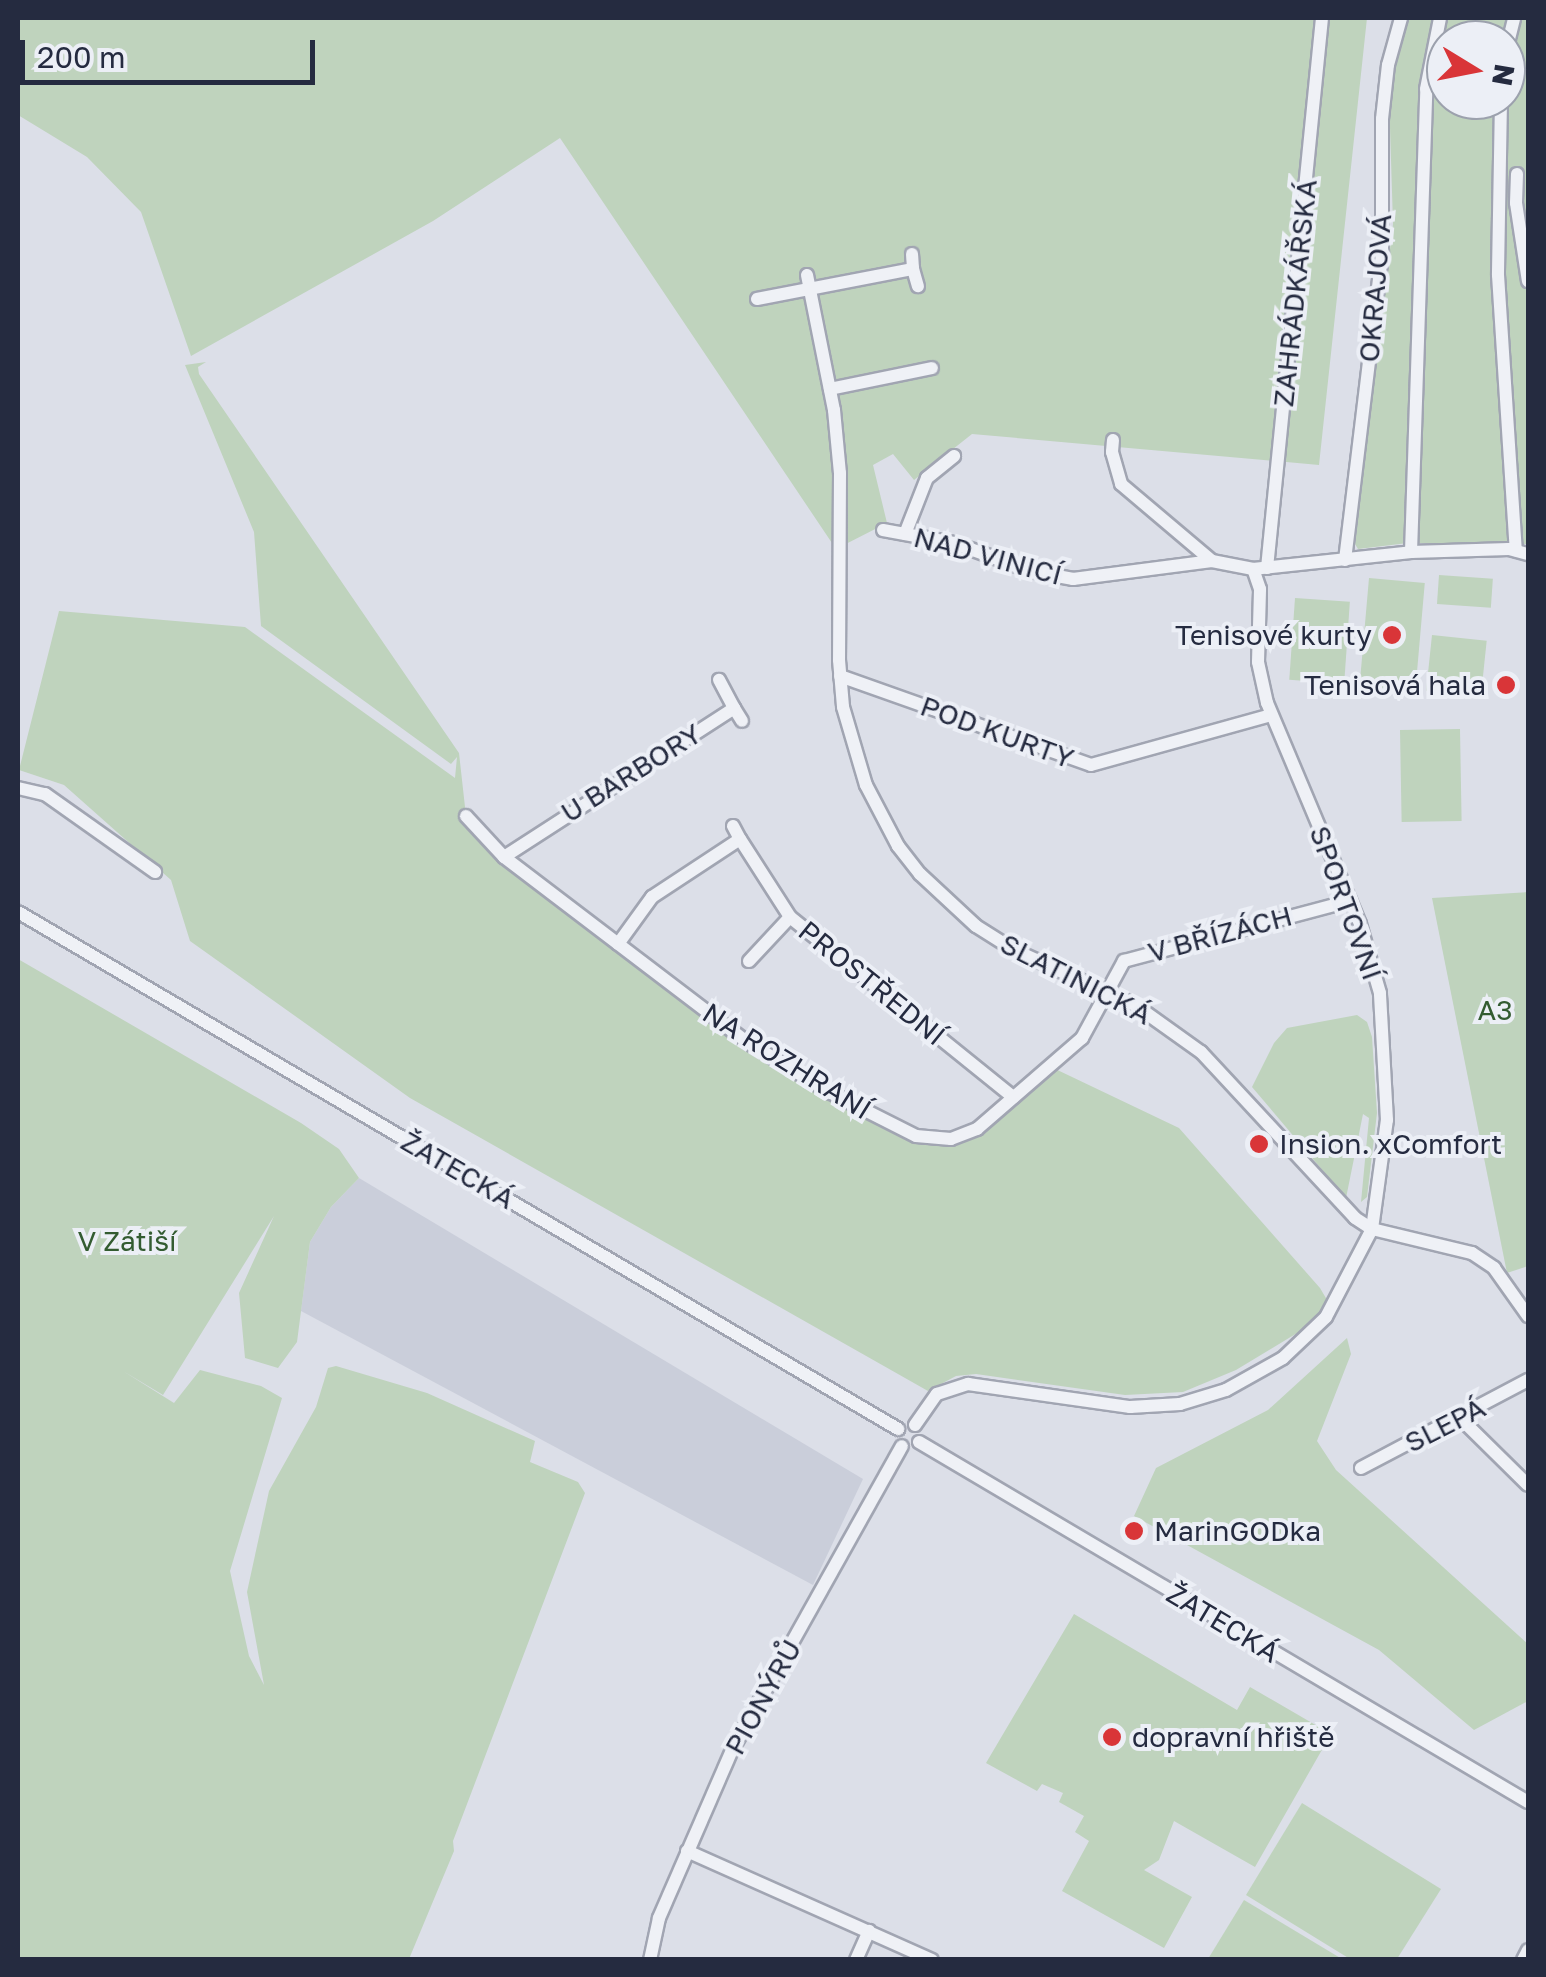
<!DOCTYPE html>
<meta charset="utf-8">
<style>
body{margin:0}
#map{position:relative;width:1546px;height:1977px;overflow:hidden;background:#dcdfe8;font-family:"Golos Text",sans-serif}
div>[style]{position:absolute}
.built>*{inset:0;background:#caceda}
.green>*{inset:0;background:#bfd3bd;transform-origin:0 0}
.roads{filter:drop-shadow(2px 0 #a1a5b2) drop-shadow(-2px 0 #a1a5b2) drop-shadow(0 2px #a1a5b2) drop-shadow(0 -2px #a1a5b2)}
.minor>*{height:12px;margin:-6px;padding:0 6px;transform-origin:6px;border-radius:6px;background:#eff1f6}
.dots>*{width:28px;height:28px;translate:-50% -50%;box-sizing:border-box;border:5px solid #eceff6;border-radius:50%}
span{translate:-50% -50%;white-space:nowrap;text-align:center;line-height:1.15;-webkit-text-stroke:8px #eceff6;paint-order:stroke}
.street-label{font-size:28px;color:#252b40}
.poi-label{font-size:28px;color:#252b40}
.right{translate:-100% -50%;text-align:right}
.left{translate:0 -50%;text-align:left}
.park-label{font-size:28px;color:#335c31}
.frame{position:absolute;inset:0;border:20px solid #252b40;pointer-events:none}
.north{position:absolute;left:1426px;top:20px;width:100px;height:100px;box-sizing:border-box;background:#eceff6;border:2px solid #9ca1ad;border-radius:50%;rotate:100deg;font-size:28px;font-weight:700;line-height:40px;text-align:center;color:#252b40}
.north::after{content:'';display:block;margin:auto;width:35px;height:45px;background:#d93538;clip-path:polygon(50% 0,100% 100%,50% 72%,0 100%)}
.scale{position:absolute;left:20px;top:40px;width:295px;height:45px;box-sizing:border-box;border:5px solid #252b40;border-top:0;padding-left:12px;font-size:30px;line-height:35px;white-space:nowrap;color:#252b40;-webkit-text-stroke:8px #eceff6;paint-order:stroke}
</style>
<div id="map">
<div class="built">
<i style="clip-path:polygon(359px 1178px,863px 1479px,813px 1585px,301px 1311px,310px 1242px,331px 1207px)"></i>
</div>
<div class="green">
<i style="clip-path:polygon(18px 18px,1316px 18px,1328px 22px,1329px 18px,1367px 18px,1319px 465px,972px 434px,914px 480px,893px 454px,873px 465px,887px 523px,836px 549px,560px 138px,433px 221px,191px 356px,141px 212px,87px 157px,18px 115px)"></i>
<i style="clip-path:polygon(evenodd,1407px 18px,1528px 18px,1528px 544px,1408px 543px,1358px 549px,1355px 544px,1393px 224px,1389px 96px,1407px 18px,1446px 40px,1506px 40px,1506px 100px,1446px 100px,1446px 40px)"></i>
<i style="clip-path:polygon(206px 362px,198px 367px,199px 374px,459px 753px,466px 816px,504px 857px,747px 1042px,904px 1133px,946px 1138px,981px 1125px,1049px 1066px,1179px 1128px,1320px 1288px,1330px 1305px,1312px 1324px,1236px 1370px,1183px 1392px,1125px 1395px,976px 1374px,956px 1376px,928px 1391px,410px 1098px,190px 941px,171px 880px,64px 785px,19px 770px,59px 611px,245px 627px,455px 778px,457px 757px,451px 764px,261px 626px,254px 532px,185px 365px)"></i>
<i style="left:1439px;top:575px;width:54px;height:29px;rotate:4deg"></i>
<i style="left:1369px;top:578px;width:56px;height:108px;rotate:5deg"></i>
<i style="left:1295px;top:598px;width:55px;height:82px;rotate:4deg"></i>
<i style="left:1432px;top:635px;width:55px;height:56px;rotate:6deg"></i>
<i style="left:1460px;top:729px;width:92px;height:60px;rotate:89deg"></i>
<i style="clip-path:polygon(1528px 892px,1528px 1266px,1507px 1273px,1432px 898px)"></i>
<i style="clip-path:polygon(18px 959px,301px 1123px,339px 1149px,359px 1178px,331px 1207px,310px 1242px,297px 1342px,278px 1368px,245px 1358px,239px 1293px,274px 1216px,163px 1395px,123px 1371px,174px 1403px,200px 1370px,261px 1386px,282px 1398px,230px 1571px,249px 1656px,264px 1685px,247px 1592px,269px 1491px,316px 1407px,328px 1368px,336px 1366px,427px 1393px,535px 1441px,530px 1462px,578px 1482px,585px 1493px,453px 1841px,454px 1851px,409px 1959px,18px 1959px)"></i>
<i style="clip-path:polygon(1357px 1015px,1367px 1022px,1372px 1037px,1377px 1113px,1367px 1197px,1361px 1202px,1369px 1118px,1363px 1114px,1346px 1198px,1252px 1087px,1274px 1043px,1287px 1028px)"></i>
<i style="clip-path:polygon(1347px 1338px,1351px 1354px,1317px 1441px,1336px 1470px,1528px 1644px,1528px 1701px,1474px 1730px,1379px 1650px,1134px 1516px,1156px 1468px,1268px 1410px)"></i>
<i style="clip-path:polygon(1074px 1614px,1237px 1710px,1250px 1687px,1331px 1734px,1255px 1867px,1174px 1821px,1159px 1860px,1144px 1870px,1192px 1897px,1164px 1948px,1062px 1891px,1089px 1841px,1075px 1832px,1084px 1816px,1059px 1802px,1063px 1793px,1042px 1784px,1037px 1791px,986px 1763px)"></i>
<i style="clip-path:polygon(1302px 1803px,1441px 1889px,1397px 1959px,1350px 1959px,1246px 1895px)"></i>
<i style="clip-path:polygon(1244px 1900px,1342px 1959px,1208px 1959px)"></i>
</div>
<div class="roads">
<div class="minor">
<i style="left:1506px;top:51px;width:34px;rotate:-76deg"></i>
<i style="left:1501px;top:100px;width:175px;rotate:91deg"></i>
<i style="left:1498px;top:275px;width:276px;rotate:86.3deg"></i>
<i style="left:1517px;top:174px;width:29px;rotate:92deg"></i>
<i style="left:1516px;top:203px;width:79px;rotate:81.3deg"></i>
<i style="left:912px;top:254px;width:15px;rotate:86deg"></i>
<i style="left:807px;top:275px;width:138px;rotate:78.7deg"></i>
<i style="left:834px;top:410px;width:63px;rotate:84.6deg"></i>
<i style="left:840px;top:473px;width:187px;rotate:90.3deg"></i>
<i style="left:839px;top:660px;width:47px;rotate:85.1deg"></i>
<i style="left:843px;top:707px;width:81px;rotate:73.6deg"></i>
<i style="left:866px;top:785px;width:69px;rotate:62.3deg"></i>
<i style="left:898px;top:846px;width:36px;rotate:52deg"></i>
<i style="left:920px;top:874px;width:76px;rotate:42.9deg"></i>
<i style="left:976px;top:926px;width:45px;rotate:32.3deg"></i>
<i style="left:1014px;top:950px;width:133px;rotate:24.4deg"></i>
<i style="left:1135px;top:1005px;width:81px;rotate:35.5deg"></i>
<i style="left:1201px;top:1052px;width:226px;rotate:47.1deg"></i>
<i style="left:1355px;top:1218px;width:20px;rotate:33deg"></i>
<i style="left:1372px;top:1229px;width:103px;rotate:13.5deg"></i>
<i style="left:1472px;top:1253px;width:27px;rotate:34deg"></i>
<i style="left:1494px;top:1268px;width:59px;rotate:54.7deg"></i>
<i style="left:757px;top:299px;width:159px;rotate:-10.9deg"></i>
<i style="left:913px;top:269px;width:18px;rotate:74deg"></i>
<i style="left:830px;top:389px;width:104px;rotate:-11.6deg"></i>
<i style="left:1113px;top:440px;width:12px;rotate:95deg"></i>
<i style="left:1112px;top:452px;width:33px;rotate:74deg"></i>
<i style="left:1121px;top:484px;width:119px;rotate:40.2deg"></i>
<i style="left:1212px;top:561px;width:42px;rotate:11deg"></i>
<i style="left:1253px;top:569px;width:159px;rotate:-6.1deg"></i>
<i style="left:1411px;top:552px;width:98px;rotate:-1.8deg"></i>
<i style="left:1509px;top:549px;width:20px;rotate:15deg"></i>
<i style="left:883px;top:530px;width:72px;rotate:10.4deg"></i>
<i style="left:954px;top:543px;width:81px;rotate:20.2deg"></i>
<i style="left:1030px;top:571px;width:44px;rotate:10.5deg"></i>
<i style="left:1073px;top:579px;width:140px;rotate:-7.4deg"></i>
<i style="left:905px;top:534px;width:60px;rotate:-68.6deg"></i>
<i style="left:927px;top:478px;width:35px;rotate:-39deg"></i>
<i style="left:1411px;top:552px;width:463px;rotate:-88.1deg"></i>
<i style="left:1426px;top:89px;width:72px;rotate:-78.8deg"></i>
<i style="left:1345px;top:560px;width:310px;rotate:-83.1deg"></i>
<i style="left:1382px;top:252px;width:133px;rotate:-90deg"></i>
<i style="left:1382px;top:119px;width:54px;rotate:-83.7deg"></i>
<i style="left:1388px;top:65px;width:49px;rotate:-74.5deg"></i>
<i style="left:1267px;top:568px;width:553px;rotate:-84.29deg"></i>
<i style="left:840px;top:676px;width:266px;rotate:19.5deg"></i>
<i style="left:1091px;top:765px;width:187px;rotate:-15.5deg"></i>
<i style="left:734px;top:708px;width:15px;rotate:58deg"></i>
<i style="left:18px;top:788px;width:28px;rotate:13deg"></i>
<i style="left:45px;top:794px;width:135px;rotate:35.3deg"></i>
<i style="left:466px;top:816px;width:56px;rotate:47.2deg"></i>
<i style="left:504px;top:857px;width:305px;rotate:37.3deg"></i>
<i style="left:747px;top:1042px;width:98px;rotate:31.3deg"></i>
<i style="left:831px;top:1093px;width:95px;rotate:26.8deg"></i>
<i style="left:916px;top:1136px;width:35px;rotate:5deg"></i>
<i style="left:951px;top:1139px;width:28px;rotate:-21deg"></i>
<i style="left:977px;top:1129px;width:139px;rotate:-40.9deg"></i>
<i style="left:1082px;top:1038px;width:88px;rotate:-61.4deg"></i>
<i style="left:1124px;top:961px;width:234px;rotate:-14.9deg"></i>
<i style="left:733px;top:826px;width:15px;rotate:62deg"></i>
<i style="left:504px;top:857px;width:274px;rotate:-32.9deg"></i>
<i style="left:734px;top:708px;width:32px;rotate:-118deg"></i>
<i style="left:18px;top:912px;width:1021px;rotate:30.43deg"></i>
<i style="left:618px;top:944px;width:58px;rotate:-54.1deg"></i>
<i style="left:652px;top:897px;width:105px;rotate:-33.4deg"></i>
<i style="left:740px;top:839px;width:93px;rotate:57.3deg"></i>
<i style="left:790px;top:917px;width:287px;rotate:38.9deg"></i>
<i style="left:749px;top:961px;width:60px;rotate:-47deg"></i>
<i style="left:1460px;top:1418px;width:95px;rotate:44.6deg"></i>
<i style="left:915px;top:1425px;width:38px;rotate:-55deg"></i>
<i style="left:937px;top:1394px;width:33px;rotate:-18deg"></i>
<i style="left:968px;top:1384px;width:164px;rotate:8.1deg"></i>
<i style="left:1130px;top:1407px;width:50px;rotate:-3.4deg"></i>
<i style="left:1180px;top:1404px;width:48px;rotate:-16.9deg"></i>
<i style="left:1226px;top:1390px;width:65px;rotate:-29.3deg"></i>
<i style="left:1283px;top:1358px;width:59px;rotate:-43.6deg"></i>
<i style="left:1326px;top:1317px;width:99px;rotate:-62.4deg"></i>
<i style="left:1372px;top:1229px;width:110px;rotate:-82.2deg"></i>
<i style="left:1387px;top:1120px;width:127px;rotate:-93.2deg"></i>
<i style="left:1380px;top:993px;width:72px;rotate:-106.2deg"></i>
<i style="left:1360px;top:924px;width:240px;rotate:-112.8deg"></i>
<i style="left:1267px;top:703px;width:42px;rotate:-102.4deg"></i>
<i style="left:1258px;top:662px;width:73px;rotate:-88.4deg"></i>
<i style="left:1260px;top:589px;width:21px;rotate:-109deg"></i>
<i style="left:919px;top:1442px;width:707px;rotate:30.59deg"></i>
<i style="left:1361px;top:1468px;width:189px;rotate:-27.8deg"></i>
<i style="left:687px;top:1851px;width:268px;rotate:24deg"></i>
<i style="left:650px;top:1960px;width:43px;rotate:-77.9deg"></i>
<i style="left:659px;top:1918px;width:183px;rotate:-66.5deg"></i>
<i style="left:732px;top:1750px;width:348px;rotate:-60.8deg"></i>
<i style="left:856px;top:1960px;width:32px;rotate:-66deg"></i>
<i style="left:1523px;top:1960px;width:11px;rotate:-63deg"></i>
</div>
</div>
<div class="dots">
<i style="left:1392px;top:635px;background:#d93538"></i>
<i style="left:1506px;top:685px;background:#d93538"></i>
<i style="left:1259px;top:1144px;background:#d93538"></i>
<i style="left:1134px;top:1531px;background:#d93538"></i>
<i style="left:1112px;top:1737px;background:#d93538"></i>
</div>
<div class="street-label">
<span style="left:1375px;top:288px;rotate:-85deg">OKRAJOVÁ</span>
<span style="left:1295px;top:293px;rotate:-84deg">ZAHRÁDKÁŘSKÁ</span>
<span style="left:988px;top:556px;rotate:15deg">NAD VINICÍ</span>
<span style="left:997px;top:732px;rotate:20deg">POD KURTY</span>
<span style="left:631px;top:773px;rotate:-32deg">U BARBORY</span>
<span style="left:1346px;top:903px;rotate:70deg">SPORTOVNÍ</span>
<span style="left:1220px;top:934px;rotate:-15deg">V BŘÍZÁCH</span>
<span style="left:1076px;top:979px;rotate:27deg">SLATINICKÁ</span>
<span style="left:872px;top:983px;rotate:39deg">PROSTŘEDNÍ</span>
<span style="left:787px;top:1061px;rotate:32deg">NA ROZHRANÍ</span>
<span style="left:458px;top:1170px;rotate:30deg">ŽATECKÁ</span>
<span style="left:1445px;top:1425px;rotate:-27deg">SLEPÁ</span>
<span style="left:1223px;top:1623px;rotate:31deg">ŽATECKÁ</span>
<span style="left:763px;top:1697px;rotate:-61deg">PIONÝRŮ</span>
</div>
<div class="poi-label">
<span class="right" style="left:1372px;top:635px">Tenisové kurty</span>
<span class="right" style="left:1486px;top:685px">Tenisová hala</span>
<span class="left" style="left:1279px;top:1144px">Insion. xComfort</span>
<span class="left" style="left:1154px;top:1531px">MarinGODka</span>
<span class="left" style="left:1132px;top:1737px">dopravní hřiště</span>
</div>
<div class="park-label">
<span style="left:1495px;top:1010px">A3</span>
<span style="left:127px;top:1241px">V Zátiší</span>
</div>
<div class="frame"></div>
<div class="north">N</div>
<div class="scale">200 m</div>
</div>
